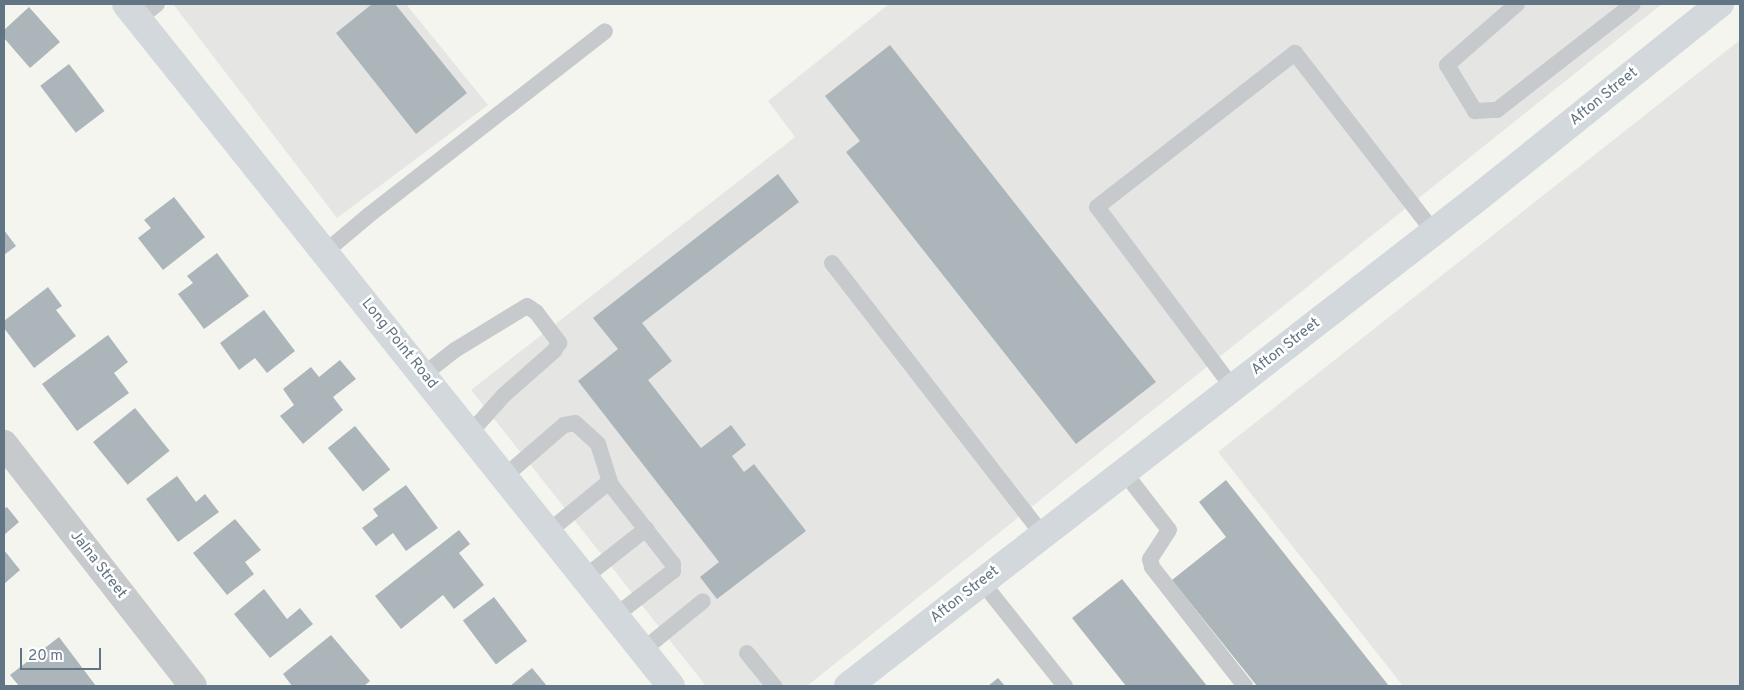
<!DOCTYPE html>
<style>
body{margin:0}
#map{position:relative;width:1744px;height:690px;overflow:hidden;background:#f5f5f0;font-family:Overpass,sans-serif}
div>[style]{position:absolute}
.built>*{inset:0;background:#e5e6e4}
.building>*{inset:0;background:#acb5b9;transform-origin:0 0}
.lane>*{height:16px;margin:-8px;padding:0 8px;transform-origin:8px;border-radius:8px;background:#c7cacd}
.street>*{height:28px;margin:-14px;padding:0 14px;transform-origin:14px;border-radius:14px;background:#c7cacd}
.secondary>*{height:28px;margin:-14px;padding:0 14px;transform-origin:14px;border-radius:14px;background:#d2d8dc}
span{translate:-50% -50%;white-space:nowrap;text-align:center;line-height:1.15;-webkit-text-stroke:5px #fff;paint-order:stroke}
.street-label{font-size:15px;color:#617584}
.frame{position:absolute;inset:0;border:5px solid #617584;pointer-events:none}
.scale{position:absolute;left:20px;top:648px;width:81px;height:22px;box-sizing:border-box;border:2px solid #617584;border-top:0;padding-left:6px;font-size:15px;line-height:18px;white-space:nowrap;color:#617584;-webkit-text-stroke:4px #fff;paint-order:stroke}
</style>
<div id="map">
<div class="built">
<i style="clip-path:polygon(173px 4px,406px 4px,488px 105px,337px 218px)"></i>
<i style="clip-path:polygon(889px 4px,1662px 4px,807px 686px,706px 686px,471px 390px,795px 137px,768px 101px)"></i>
<i style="clip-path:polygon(1740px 40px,1740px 686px,1403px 686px,1218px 452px)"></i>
</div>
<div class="building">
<i style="clip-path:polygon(372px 4px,395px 4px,467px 93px,416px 134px,336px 33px)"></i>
<i style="clip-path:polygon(29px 7px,60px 42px,30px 68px,4px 38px,4px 30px)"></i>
<i style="clip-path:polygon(890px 45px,1156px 382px,1076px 444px,846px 152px,860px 141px,825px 96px)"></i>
<i style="left:69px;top:64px;width:59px;height:36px;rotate:53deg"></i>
<i style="clip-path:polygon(778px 174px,799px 202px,642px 323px,672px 361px,648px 380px,701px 448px,731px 425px,746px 445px,732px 456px,744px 472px,754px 464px,806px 531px,717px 599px,700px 577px,719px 562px,578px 381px,618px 349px,593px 318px)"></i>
<i style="clip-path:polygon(174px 197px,205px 237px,163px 270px,138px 238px,151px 228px,144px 220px)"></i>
<i style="clip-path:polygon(4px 230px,16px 246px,4px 255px)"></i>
<i style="clip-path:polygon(217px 253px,249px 296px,204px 329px,178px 294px,193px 283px,187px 276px)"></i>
<i style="clip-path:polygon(48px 287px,62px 306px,56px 310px,76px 336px,34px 368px,4px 328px,4px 321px)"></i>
<i style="clip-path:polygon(264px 310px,295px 351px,267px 373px,255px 358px,239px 370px,220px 343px)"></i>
<i style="clip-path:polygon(108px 335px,128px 362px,114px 373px,129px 393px,77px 431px,42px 384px)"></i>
<i style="clip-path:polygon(340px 360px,356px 379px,333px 397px,343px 410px,303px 444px,280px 416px,294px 405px,283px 389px,311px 367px,319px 377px)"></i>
<i style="left:135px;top:408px;width:55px;height:54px;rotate:51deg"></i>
<i style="left:355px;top:426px;width:56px;height:35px;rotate:51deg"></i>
<i style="clip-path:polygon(177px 476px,196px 502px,205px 494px,219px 512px,178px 542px,146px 499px)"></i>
<i style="clip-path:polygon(1226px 480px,1389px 686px,1257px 686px,1172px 580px,1226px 537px,1199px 502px)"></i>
<i style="clip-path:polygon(406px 485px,438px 528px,406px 551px,393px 533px,376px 546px,362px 528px,378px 516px,373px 509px)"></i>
<i style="clip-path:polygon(7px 507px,19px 522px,4px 535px,4px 509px)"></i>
<i style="clip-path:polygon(235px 519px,261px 550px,245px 562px,254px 574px,227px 595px,193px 553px)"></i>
<i style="clip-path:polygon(459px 530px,470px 544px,459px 553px,484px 585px,454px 609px,443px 595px,401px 629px,375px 596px)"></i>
<i style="clip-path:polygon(4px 550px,20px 570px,4px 584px)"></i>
<i style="clip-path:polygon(1122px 579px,1207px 686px,1126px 686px,1072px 618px)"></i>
<i style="clip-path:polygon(264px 589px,287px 619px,300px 608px,313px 624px,270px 658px,234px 614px)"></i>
<i style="left:494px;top:597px;width:55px;height:39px;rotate:53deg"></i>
<i style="clip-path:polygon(331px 635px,370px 681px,364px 686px,292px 686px,283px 674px)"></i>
<i style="clip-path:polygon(59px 637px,96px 686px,19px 686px,10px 675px)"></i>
<i style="clip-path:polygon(532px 668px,547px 686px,510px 686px)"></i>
<i style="clip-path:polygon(998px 678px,1005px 686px,988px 686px)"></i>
</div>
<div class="lane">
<i style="left:1517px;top:4px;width:93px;rotate:138.9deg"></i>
<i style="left:1447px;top:65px;width:54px;rotate:58.7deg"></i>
<i style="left:1475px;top:111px;width:22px;rotate:-3deg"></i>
<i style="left:1497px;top:110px;width:172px;rotate:-37.9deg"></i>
<i style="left:138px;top:19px;width:24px;rotate:-38deg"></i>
<i style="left:325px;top:252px;width:57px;rotate:-40.1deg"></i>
<i style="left:369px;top:215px;width:299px;rotate:-37.9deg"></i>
<i style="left:832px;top:263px;width:344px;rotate:52.2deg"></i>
<i style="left:423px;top:375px;width:41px;rotate:-38deg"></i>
<i style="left:455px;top:350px;width:84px;rotate:-31.4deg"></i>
<i style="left:527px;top:306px;width:11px;rotate:34deg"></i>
<i style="left:536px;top:312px;width:39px;rotate:53deg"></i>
<i style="left:559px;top:343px;width:9px;rotate:122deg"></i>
<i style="left:554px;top:351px;width:67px;rotate:138.7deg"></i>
<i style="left:504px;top:395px;width:51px;rotate:131.8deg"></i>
<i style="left:1233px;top:388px;width:226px;rotate:-126.9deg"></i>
<i style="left:1097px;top:207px;width:251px;rotate:-37.9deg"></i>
<i style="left:1295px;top:53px;width:227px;rotate:52.2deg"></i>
<i style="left:1124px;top:472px;width:73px;rotate:52.2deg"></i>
<i style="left:1169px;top:530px;width:35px;rotate:123deg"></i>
<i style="left:1150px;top:559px;width:8px;rotate:76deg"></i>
<i style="left:1152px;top:567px;width:151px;rotate:52deg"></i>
<i style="left:505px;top:476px;width:78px;rotate:-40.8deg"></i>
<i style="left:564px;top:425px;width:11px;rotate:-10deg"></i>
<i style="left:575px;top:423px;width:31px;rotate:42deg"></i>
<i style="left:598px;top:444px;width:43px;rotate:72.4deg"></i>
<i style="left:549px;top:531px;width:71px;rotate:-39.3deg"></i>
<i style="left:604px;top:486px;width:7px;rotate:-8deg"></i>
<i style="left:611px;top:485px;width:100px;rotate:51.9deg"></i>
<i style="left:673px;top:564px;width:7px;rotate:90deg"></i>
<i style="left:673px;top:571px;width:73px;rotate:142.2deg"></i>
<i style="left:585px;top:577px;width:78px;rotate:-38.2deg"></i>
<i style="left:982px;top:582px;width:133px;rotate:51.4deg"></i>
<i style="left:643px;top:650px;width:77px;rotate:-39.2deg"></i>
<i style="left:747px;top:653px;width:43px;rotate:50.7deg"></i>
</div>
<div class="street">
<i style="left:4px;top:444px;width:307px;rotate:52deg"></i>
</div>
<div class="secondary">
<i style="left:126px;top:4px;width:873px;rotate:51.37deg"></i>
<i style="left:848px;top:686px;width:793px;rotate:-37.78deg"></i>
<i style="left:1475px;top:200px;width:314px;rotate:-38.7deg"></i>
</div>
<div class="street-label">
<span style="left:1604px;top:97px;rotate:-39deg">Afton Street</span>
<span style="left:399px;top:344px;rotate:51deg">Long Point Road</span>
<span style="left:1286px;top:347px;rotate:-38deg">Afton Street</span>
<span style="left:98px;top:565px;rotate:52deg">Jalna Street</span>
<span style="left:965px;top:595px;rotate:-38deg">Afton Street</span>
</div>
<div class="frame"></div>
<div class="scale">20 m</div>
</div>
